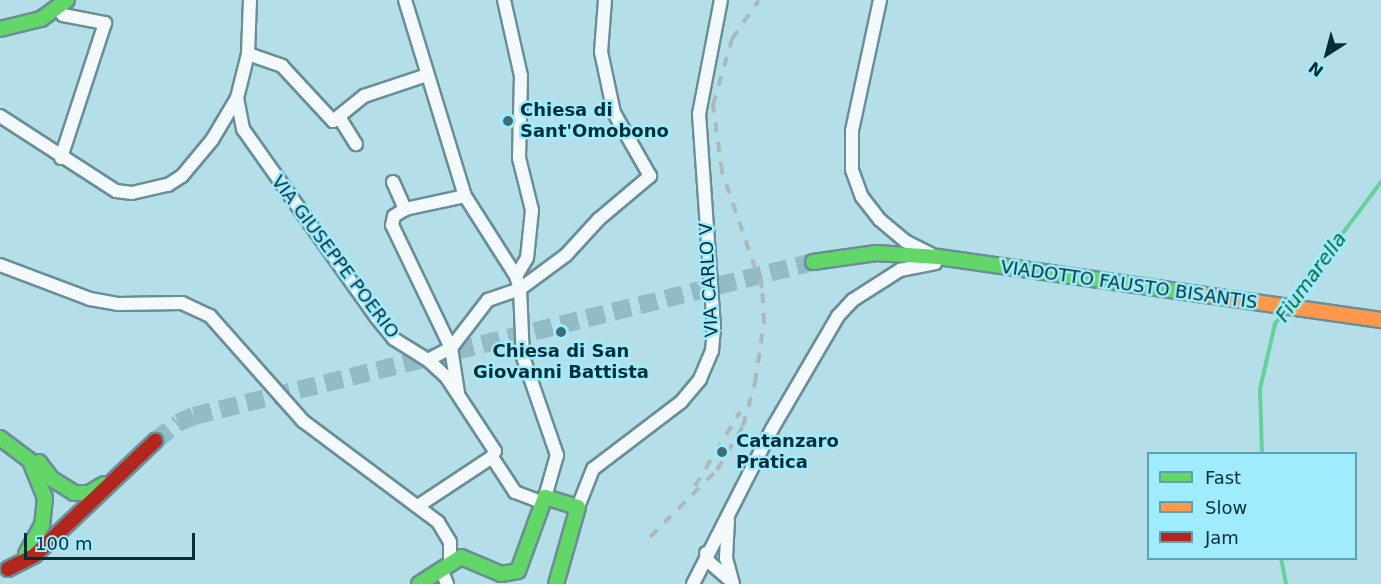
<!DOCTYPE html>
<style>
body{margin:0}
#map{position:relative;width:1381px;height:584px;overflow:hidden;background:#b5dfe8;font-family:"DejaVu Sans",sans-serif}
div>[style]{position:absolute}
.stream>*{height:4px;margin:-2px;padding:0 2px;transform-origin:2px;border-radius:2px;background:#66cf9c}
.secondary-tunnel>*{height:18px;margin-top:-9px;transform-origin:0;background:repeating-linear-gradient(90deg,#91bcc5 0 18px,transparent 0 27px)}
.roads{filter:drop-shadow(2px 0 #6a8e96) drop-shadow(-2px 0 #6a8e96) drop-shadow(0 2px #6a8e96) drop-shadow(0 -2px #6a8e96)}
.street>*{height:12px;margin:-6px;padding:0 6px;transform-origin:6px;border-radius:6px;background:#f4fafc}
.fast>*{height:14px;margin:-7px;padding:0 7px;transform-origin:7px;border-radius:7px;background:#63d668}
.slow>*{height:14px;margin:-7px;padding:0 7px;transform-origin:7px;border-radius:7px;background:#ff974d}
.jam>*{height:14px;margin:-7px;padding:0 7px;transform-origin:7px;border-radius:7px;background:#b3261e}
.rail>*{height:4px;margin-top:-2px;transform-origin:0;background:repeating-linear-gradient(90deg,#acb9bc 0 10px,transparent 0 20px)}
.dots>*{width:16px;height:16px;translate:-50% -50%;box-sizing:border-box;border:3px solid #9fecfe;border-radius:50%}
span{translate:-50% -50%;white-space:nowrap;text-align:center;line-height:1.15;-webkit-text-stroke:5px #9fecfe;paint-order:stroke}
.poi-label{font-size:18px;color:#002f38;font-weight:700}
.left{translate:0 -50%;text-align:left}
.street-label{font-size:18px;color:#002f38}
.water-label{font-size:20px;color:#046938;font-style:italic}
.legend{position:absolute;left:1147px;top:452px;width:210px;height:108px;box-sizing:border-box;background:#9fecfe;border:2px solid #5fa0af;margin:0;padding:8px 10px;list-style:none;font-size:18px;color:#002f38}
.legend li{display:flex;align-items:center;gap:12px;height:30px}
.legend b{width:30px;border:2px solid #5fa0af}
.north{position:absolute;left:1297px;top:24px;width:60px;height:60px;-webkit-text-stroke:4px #9fecfe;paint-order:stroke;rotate:216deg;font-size:16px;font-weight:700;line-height:24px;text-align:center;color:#002f38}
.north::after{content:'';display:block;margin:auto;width:21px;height:27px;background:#002f38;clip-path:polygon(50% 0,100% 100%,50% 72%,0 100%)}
.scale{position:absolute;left:24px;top:533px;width:171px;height:27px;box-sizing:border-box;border:3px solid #002f38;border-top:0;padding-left:8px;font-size:18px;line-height:21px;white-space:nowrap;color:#002f38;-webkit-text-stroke:4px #9fecfe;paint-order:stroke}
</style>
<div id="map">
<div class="stream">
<i style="left:1292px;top:301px;width:149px;rotate:-53.2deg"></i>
<i style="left:1262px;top:454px;width:65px;rotate:-91.8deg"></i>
<i style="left:1260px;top:389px;width:67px;rotate:-77deg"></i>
<i style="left:1275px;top:324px;width:15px;rotate:-53deg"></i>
<i style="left:1281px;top:558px;width:26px;rotate:79deg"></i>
</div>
<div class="secondary-tunnel">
<i style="left:155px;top:441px;width:29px;rotate:-38deg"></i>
<i style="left:178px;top:423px;width:17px;rotate:-24deg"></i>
<i style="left:194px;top:416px;width:638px;rotate:-13.97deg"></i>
</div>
<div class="roads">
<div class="street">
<i style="left:405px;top:0;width:205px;rotate:73deg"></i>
<i style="left:465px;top:196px;width:95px;rotate:57.5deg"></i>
<i style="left:516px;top:276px;width:14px;rotate:73deg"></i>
<i style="left:520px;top:289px;width:68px;rotate:87.5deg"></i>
<i style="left:523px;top:357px;width:104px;rotate:70.9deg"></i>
<i style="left:557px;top:455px;width:44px;rotate:105.9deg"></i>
<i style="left:504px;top:0;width:78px;rotate:77.4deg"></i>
<i style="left:521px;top:76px;width:82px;rotate:91.4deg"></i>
<i style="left:519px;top:158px;width:54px;rotate:76deg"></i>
<i style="left:532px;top:210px;width:48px;rotate:95.9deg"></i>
<i style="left:527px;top:258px;width:21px;rotate:121deg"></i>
<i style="left:880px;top:0;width:134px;rotate:102.1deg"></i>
<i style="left:852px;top:131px;width:39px;rotate:90deg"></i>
<i style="left:852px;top:170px;width:29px;rotate:70deg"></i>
<i style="left:862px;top:197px;width:29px;rotate:52deg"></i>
<i style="left:880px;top:220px;width:33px;rotate:40deg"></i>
<i style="left:905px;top:241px;width:29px;rotate:27deg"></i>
<i style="left:58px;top:9px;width:8px;rotate:50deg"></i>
<i style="left:63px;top:15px;width:43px;rotate:10.8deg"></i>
<i style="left:105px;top:23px;width:142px;rotate:108.1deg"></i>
<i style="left:248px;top:54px;width:36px;rotate:19deg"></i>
<i style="left:282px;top:66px;width:75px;rotate:47.2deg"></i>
<i style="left:333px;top:121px;width:40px;rotate:-39deg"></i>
<i style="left:364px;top:96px;width:66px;rotate:-18.4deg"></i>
<i style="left:237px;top:98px;width:32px;rotate:79deg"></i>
<i style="left:243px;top:129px;width:232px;rotate:54.7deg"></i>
<i style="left:377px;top:318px;width:27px;rotate:51deg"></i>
<i style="left:394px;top:339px;width:40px;rotate:32deg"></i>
<i style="left:428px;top:360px;width:26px;rotate:43deg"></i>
<i style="left:447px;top:378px;width:87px;rotate:56.7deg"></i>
<i style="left:495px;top:451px;width:7px;rotate:117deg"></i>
<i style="left:492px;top:457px;width:42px;rotate:56.7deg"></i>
<i style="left:515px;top:492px;width:30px;rotate:21deg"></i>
<i style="left:0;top:116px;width:138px;rotate:32.9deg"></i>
<i style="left:116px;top:191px;width:16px;rotate:7deg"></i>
<i style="left:132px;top:193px;width:37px;rotate:-13deg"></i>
<i style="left:168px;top:185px;width:17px;rotate:-33deg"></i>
<i style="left:182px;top:176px;width:47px;rotate:-50.2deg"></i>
<i style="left:212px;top:140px;width:49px;rotate:-59.2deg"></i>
<i style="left:237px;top:98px;width:45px;rotate:-76deg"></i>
<i style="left:248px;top:54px;width:54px;rotate:-87.9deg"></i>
<i style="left:339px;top:117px;width:32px;rotate:58deg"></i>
<i style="left:393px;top:182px;width:30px;rotate:66deg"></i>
<i style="left:0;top:265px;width:96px;rotate:20.7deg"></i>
<i style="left:90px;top:299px;width:28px;rotate:10deg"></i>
<i style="left:118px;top:304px;width:64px;rotate:-0.9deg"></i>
<i style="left:182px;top:303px;width:31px;rotate:25deg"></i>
<i style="left:210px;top:316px;width:140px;rotate:48.5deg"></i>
<i style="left:303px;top:421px;width:169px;rotate:36.8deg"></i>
<i style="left:438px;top:522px;width:23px;rotate:59deg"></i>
<i style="left:450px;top:542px;width:19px;rotate:90deg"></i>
<i style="left:428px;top:360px;width:26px;rotate:-28deg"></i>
<i style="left:451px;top:348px;width:61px;rotate:-52.4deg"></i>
<i style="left:488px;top:300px;width:34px;rotate:-19deg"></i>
<i style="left:520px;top:289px;width:57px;rotate:-36.5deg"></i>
<i style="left:566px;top:255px;width:49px;rotate:-47.5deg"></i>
<i style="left:599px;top:219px;width:67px;rotate:-40.1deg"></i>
<i style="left:650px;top:176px;width:73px;rotate:-119.7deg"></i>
<i style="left:614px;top:113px;width:62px;rotate:-102deg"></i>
<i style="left:601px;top:52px;width:52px;rotate:-85.6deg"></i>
<i style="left:458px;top:393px;width:46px;rotate:-98.8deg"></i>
<i style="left:451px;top:348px;width:136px;rotate:-115.6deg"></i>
<i style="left:392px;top:225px;width:9px;rotate:-77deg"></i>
<i style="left:394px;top:216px;width:13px;rotate:-32deg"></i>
<i style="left:405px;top:209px;width:61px;rotate:-12.2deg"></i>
<i style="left:418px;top:506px;width:89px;rotate:-33.5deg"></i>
<i style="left:578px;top:507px;width:41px;rotate:-68.5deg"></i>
<i style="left:593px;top:469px;width:111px;rotate:-37.3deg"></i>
<i style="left:681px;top:402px;width:30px;rotate:-50deg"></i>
<i style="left:700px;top:379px;width:30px;rotate:-67deg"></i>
<i style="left:712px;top:351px;width:23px;rotate:-85deg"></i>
<i style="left:714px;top:328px;width:215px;rotate:-94deg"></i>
<i style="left:699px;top:114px;width:116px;rotate:-79.1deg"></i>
<i style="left:728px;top:520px;width:38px;rotate:93deg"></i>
<i style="left:726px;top:558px;width:27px;rotate:75deg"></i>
<i style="left:706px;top:553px;width:8px;rotate:76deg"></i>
<i style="left:708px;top:561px;width:32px;rotate:41deg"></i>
<i style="left:441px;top:569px;width:16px;rotate:68deg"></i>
<i style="left:693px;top:584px;width:174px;rotate:-63deg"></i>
<i style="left:772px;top:429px;width:131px;rotate:-59.7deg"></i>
<i style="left:838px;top:316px;width:22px;rotate:-47deg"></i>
<i style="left:853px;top:300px;width:56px;rotate:-32.6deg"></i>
<i style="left:900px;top:270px;width:36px;rotate:-11deg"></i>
</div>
<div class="fast">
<i style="left:0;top:29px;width:42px;rotate:-13.7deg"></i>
<i style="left:41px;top:19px;width:32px;rotate:-36deg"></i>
<i style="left:813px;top:262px;width:64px;rotate:-8.1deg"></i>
<i style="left:876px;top:253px;width:62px;rotate:3.7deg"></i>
<i style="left:938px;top:257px;width:263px;rotate:8.1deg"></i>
<i style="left:0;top:438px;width:38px;rotate:37deg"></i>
<i style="left:30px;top:461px;width:40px;rotate:68deg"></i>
<i style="left:45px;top:498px;width:27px;rotate:96deg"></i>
<i style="left:42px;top:525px;width:33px;rotate:119deg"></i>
<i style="left:39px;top:462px;width:21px;rotate:53deg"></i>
<i style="left:52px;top:479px;width:26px;rotate:32deg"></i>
<i style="left:74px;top:493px;width:15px"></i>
<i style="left:89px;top:493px;width:17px;rotate:-31deg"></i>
<i style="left:419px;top:584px;width:50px;rotate:-32.7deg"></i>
<i style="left:461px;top:557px;width:43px;rotate:23deg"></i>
<i style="left:501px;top:574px;width:17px;rotate:-10deg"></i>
<i style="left:518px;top:571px;width:79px;rotate:-70deg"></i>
<i style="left:545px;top:497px;width:34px;rotate:17deg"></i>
<i style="left:578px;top:507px;width:80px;rotate:105.9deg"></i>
</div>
<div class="slow">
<i style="left:1198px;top:294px;width:185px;rotate:8.1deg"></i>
</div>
<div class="jam">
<i style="left:8px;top:569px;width:30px;rotate:-27deg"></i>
<i style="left:35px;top:555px;width:166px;rotate:-43.5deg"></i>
</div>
</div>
<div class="rail">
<i style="left:695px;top:486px;width:87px;rotate:-58.7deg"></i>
<i style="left:650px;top:537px;width:95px;rotate:-45deg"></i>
<i style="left:717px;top:470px;width:51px;rotate:-59.4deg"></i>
<i style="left:743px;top:426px;width:45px;rotate:-74.4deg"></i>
<i style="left:755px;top:383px;width:61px;rotate:-81.5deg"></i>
<i style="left:764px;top:323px;width:35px;rotate:-93deg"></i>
<i style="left:762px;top:288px;width:123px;rotate:-109deg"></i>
<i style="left:722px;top:172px;width:68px;rotate:-97.7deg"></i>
<i style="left:713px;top:105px;width:69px;rotate:-73.9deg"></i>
<i style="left:732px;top:39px;width:47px;rotate:-55.3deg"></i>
</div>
<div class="dots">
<i style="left:508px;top:121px;background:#3f6d76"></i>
<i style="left:561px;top:332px;background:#3f6d76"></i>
<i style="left:722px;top:452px;background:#3f6d76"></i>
</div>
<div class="poi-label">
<span class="left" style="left:520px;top:121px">Chiesa di<br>Sant'Omobono</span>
<span style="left:561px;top:362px">Chiesa di San<br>Giovanni Battista</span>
<span class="left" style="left:736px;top:452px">Catanzaro<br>Pratica</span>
</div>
<div class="street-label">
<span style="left:335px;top:257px;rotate:53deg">VIA GIUSEPPE POERIO</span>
<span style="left:709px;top:280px;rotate:-93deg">VIA CARLO V</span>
<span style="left:1129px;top:285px;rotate:8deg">VIADOTTO FAUSTO BISANTIS</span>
</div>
<div class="water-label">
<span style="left:1311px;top:277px;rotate:-54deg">Fiumarella</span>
</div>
<ul class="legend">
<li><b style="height:8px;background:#63d668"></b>Fast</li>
<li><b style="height:8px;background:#ff974d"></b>Slow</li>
<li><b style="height:8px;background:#b3261e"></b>Jam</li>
</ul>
<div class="north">N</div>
<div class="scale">100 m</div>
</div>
